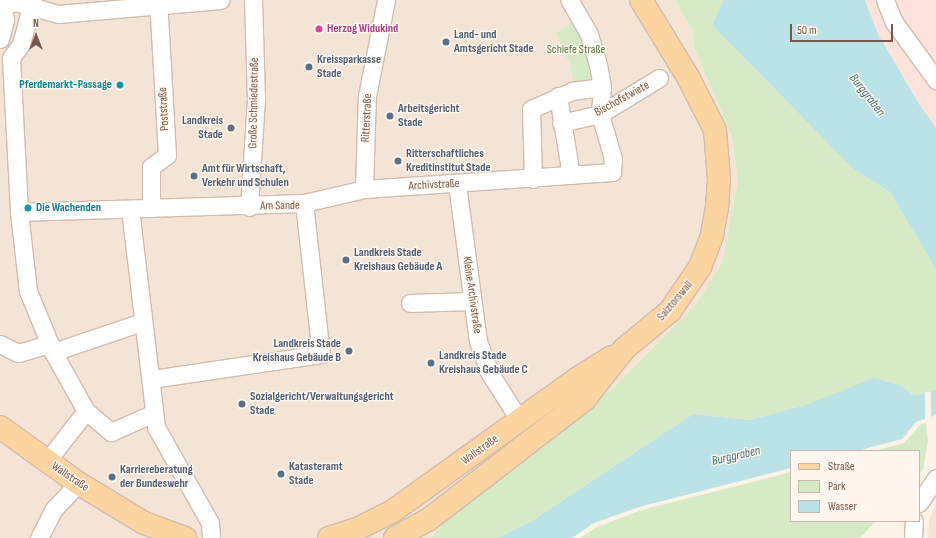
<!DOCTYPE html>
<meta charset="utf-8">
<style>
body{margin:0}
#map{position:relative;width:936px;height:538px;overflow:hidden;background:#fdf3e7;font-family:"Sofia Sans Condensed",sans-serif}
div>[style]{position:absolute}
.residential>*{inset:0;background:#f4e4d5}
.commercial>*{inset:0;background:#fde3db}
.green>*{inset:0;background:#d6ebc5}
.water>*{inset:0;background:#bbe3e7}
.pier>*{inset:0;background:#fdf3e7;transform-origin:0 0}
.roads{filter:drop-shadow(1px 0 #d1bcaf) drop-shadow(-1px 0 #d1bcaf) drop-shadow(0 1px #d1bcaf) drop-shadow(0 -1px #d1bcaf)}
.minor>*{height:17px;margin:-8.5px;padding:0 8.5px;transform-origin:8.5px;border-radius:8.5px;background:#fff}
.major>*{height:22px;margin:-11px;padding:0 11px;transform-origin:11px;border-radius:11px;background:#fbd49f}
.dots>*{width:11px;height:11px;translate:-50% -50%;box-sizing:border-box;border:2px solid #fff7ee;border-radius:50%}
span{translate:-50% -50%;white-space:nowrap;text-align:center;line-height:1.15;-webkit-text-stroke:3px #fff7ee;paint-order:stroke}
.hotel-label{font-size:12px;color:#b23c85;font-weight:700}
.left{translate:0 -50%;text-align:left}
.service-label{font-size:12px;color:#4e5e75;font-weight:700}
.right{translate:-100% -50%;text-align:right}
.park-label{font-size:12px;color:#537740}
.culture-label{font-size:12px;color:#0d838f;font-weight:700}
.street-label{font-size:12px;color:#77584b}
.water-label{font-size:13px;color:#3e767c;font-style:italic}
.legend{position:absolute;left:790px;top:450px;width:130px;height:72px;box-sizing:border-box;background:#fff7ee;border:1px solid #c9b7ad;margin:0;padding:5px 7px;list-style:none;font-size:12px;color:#77584b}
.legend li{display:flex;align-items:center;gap:8px;height:20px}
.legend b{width:20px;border:1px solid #c9b7ad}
.north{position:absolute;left:16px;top:16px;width:40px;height:40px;-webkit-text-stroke:3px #fff7ee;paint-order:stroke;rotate:0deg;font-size:11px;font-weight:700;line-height:16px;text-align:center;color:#77584b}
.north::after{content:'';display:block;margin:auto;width:14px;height:18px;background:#77584b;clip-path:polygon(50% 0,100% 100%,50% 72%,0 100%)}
.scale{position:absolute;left:790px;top:24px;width:103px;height:18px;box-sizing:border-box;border:2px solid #77584b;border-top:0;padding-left:5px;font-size:12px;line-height:14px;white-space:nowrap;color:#77584b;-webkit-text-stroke:3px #fff7ee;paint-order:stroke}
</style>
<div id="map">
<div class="residential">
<i style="clip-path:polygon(0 0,675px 0,692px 29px,694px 48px,732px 136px,738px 180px,722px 263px,694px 307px,617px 384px,432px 534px,430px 538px,0 538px)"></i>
<i style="clip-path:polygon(936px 503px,936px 538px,928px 538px,929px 520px)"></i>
</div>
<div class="commercial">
<i style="clip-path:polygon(865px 0,936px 0,936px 128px,919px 104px,878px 34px)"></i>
</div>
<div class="green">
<i style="clip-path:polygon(675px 0,723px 0,712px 25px,852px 168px,890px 192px,936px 269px,936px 390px,914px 396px,902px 386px,809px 404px,749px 420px,693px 414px,530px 522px,498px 538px,430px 538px,460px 505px,543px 447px,617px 384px,694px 307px,722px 263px,738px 180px,732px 136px,694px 48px,692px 29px)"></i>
<i style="clip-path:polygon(575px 21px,587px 44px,595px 80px,574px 84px,570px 64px,556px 33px)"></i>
<i style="clip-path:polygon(926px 423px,928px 442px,923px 469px,919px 475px,919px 451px,874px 451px,904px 443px,921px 424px)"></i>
<i style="clip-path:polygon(791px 472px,791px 521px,876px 521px,860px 538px,580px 538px,597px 527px,642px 510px)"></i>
</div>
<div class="water">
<i style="clip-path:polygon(723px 0,865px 0,878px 34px,919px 104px,936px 128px,936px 269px,890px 192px,852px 168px,712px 25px)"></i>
<i style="clip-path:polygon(874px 378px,902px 386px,914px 396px,936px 390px,936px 415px,916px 422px,902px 439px,857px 451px,791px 451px,791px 468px,639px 507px,594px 523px,572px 538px,498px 538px,530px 522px,693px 414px,749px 420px,809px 404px)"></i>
</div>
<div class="pier">
<i style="left:925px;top:392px;width:6px;height:28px"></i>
</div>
<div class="roads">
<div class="minor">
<i style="left:33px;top:0;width:46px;rotate:105.3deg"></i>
<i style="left:21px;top:44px;width:17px;rotate:126deg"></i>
<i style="left:11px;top:58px;width:154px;rotate:87deg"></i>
<i style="left:19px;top:212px;width:80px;rotate:83.5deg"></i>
<i style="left:28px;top:291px;width:66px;rotate:67.7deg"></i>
<i style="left:53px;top:352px;width:68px;rotate:60.8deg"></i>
<i style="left:86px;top:411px;width:33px;rotate:40deg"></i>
<i style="left:111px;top:432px;width:47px;rotate:-23.8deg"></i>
<i style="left:885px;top:0;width:24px;rotate:68deg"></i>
<i style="left:894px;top:22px;width:72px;rotate:54.1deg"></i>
<i style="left:0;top:6px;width:16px;rotate:-14deg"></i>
<i style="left:16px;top:2px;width:44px;rotate:15.9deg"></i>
<i style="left:58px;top:14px;width:163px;rotate:-4.9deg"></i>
<i style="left:0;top:39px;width:20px;rotate:-75deg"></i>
<i style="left:5px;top:20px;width:20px;rotate:-101deg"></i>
<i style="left:558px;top:96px;width:80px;rotate:80.7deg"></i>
<i style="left:561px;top:123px;width:40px;rotate:-13deg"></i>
<i style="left:600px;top:114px;width:69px;rotate:-31.4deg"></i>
<i style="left:533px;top:179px;width:70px;rotate:-91.6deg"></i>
<i style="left:531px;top:109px;width:45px;rotate:-23.7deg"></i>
<i style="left:572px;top:91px;width:30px;rotate:-8deg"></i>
<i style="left:457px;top:184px;width:158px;rotate:82.4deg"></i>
<i style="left:478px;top:341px;width:33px;rotate:70deg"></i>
<i style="left:489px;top:372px;width:58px;rotate:57.7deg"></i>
<i style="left:364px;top:189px;width:93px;rotate:-88.2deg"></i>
<i style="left:367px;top:96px;width:98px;rotate:-78.8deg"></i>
<i style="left:304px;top:203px;width:62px;rotate:-13.1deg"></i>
<i style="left:364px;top:189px;width:249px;rotate:-3.9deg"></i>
<i style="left:612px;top:172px;width:13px;rotate:-86deg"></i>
<i style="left:613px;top:159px;width:47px;rotate:-106.1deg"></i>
<i style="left:600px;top:114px;width:27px;rotate:-86deg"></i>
<i style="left:602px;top:87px;width:22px;rotate:-100deg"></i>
<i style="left:598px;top:65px;width:32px;rotate:-106deg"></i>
<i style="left:589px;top:34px;width:39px;rotate:-120deg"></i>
<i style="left:249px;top:207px;width:108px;rotate:-86.3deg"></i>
<i style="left:256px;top:99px;width:99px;rotate:-91.7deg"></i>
<i style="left:151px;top:208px;width:41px;rotate:-90deg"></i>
<i style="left:151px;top:167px;width:20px;rotate:-37deg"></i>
<i style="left:167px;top:155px;width:155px;rotate:-93.3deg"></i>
<i style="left:130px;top:209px;width:220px;rotate:83.2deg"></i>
<i style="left:156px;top:427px;width:110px;rotate:60.6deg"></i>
<i style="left:210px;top:523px;width:15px;rotate:86deg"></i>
<i style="left:19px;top:212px;width:285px;rotate:-1.8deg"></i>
<i style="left:304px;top:203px;width:152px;rotate:83.6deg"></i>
<i style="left:321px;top:354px;width:172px;rotate:171.6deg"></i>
<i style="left:410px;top:303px;width:62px;rotate:-1.8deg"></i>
<i style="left:0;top:344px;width:20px;rotate:27deg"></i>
<i style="left:18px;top:353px;width:33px;rotate:-16deg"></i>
<i style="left:53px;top:352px;width:94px;rotate:-18.6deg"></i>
<i style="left:47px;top:461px;width:63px;rotate:-52deg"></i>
<i style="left:919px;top:503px;width:30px;rotate:-56deg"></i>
<i style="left:39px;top:538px;width:33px;rotate:-63deg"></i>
<i style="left:54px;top:509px;width:35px;rotate:-47deg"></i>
<i style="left:913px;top:538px;width:17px;rotate:-87deg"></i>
</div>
<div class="major">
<i style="left:0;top:427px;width:96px;rotate:35.7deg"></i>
<i style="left:78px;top:483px;width:77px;rotate:31.2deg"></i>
<i style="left:144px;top:523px;width:44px;rotate:20.1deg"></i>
<i style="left:329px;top:538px;width:29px;rotate:-18deg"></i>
<i style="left:357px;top:529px;width:40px;rotate:-26.6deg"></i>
<i style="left:393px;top:511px;width:228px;rotate:-35.7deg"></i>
<i style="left:578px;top:378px;width:39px;rotate:-32deg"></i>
<i style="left:395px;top:538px;width:38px;rotate:-29deg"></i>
<i style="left:428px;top:520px;width:198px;rotate:-37.6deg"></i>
<i style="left:585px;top:399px;width:63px;rotate:-52deg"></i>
<i style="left:624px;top:349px;width:60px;rotate:-39.6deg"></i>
<i style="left:670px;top:311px;width:53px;rotate:-55.7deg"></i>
<i style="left:700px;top:267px;width:34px;rotate:-69deg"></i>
<i style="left:712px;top:235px;width:27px;rotate:-80deg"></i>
<i style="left:717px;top:208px;width:29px;rotate:-86deg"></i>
<i style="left:719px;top:179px;width:49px;rotate:-94.7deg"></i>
<i style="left:715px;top:130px;width:59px;rotate:-117deg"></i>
<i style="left:688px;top:77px;width:90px;rotate:-121.4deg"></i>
</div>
</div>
<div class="dots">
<i style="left:319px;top:29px;background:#d1479c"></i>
<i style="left:446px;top:42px;background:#5c6f8a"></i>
<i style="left:309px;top:67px;background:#5c6f8a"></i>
<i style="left:120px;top:85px;background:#0f9aa8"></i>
<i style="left:390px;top:116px;background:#5c6f8a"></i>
<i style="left:231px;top:128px;background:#5c6f8a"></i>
<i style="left:398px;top:161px;background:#5c6f8a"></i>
<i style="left:194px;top:176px;background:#5c6f8a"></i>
<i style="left:28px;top:208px;background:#0f9aa8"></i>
<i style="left:346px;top:260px;background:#5c6f8a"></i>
<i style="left:349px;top:351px;background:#5c6f8a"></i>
<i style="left:431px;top:363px;background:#5c6f8a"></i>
<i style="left:242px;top:404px;background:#5c6f8a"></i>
<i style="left:281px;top:474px;background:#5c6f8a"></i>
<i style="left:112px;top:477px;background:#5c6f8a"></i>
</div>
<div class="hotel-label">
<span class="left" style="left:327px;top:29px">Herzog Widukind</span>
</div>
<div class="service-label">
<span class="left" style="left:454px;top:42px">Land- und<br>Amtsgericht Stade</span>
<span class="left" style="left:317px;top:67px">Kreissparkasse<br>Stade</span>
<span class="left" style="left:398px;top:116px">Arbeitsgericht<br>Stade</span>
<span class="right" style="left:223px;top:128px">Landkreis<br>Stade</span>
<span class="left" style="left:406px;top:161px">Ritterschaftliches<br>Kreditinstitut Stade</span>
<span class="left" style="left:202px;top:176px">Amt für Wirtschaft,<br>Verkehr und Schulen</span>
<span class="left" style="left:354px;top:260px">Landkreis Stade<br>Kreishaus Gebäude A</span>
<span class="right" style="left:341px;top:351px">Landkreis Stade<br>Kreishaus Gebäude B</span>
<span class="left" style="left:439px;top:363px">Landkreis Stade<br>Kreishaus Gebäude C</span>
<span class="left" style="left:250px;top:404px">Sozialgericht/Verwaltungsgericht<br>Stade</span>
<span class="left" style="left:289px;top:474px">Katasteramt<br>Stade</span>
<span class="left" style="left:120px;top:477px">Karriereberatung<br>der Bundeswehr</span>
</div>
<div class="park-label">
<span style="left:576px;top:50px">Schiefe Straße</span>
</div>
<div class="culture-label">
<span class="right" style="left:112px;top:85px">Pferdemarkt-Passage</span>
<span class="left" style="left:36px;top:208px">Die Wachenden</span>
</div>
<div class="street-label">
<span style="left:622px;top:99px;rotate:-29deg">Bischofstwiete</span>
<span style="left:254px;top:103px;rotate:-89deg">Große Schmiedestraße</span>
<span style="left:164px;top:109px;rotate:-93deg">Poststraße</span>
<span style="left:367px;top:118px;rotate:-87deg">Ritterstraße</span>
<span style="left:434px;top:185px;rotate:-3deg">Archivstraße</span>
<span style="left:280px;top:206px;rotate:-1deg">Am Sande</span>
<span style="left:472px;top:295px;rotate:82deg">Kleine Archivstraße</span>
<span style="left:675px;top:301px;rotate:-50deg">Salztorswall</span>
<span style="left:480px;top:450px;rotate:-36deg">Wallstraße</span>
<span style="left:70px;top:477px;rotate:34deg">Wallstraße</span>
</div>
<div class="water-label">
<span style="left:867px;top:95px;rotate:52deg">Burggraben</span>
<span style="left:736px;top:456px;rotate:-13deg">Burggraben</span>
</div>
<ul class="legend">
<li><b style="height:5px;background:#fbd49f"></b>Straße</li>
<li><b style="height:11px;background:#d6ebc5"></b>Park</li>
<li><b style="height:11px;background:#bbe3e7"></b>Wasser</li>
</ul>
<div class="north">N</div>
<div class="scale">50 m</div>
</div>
